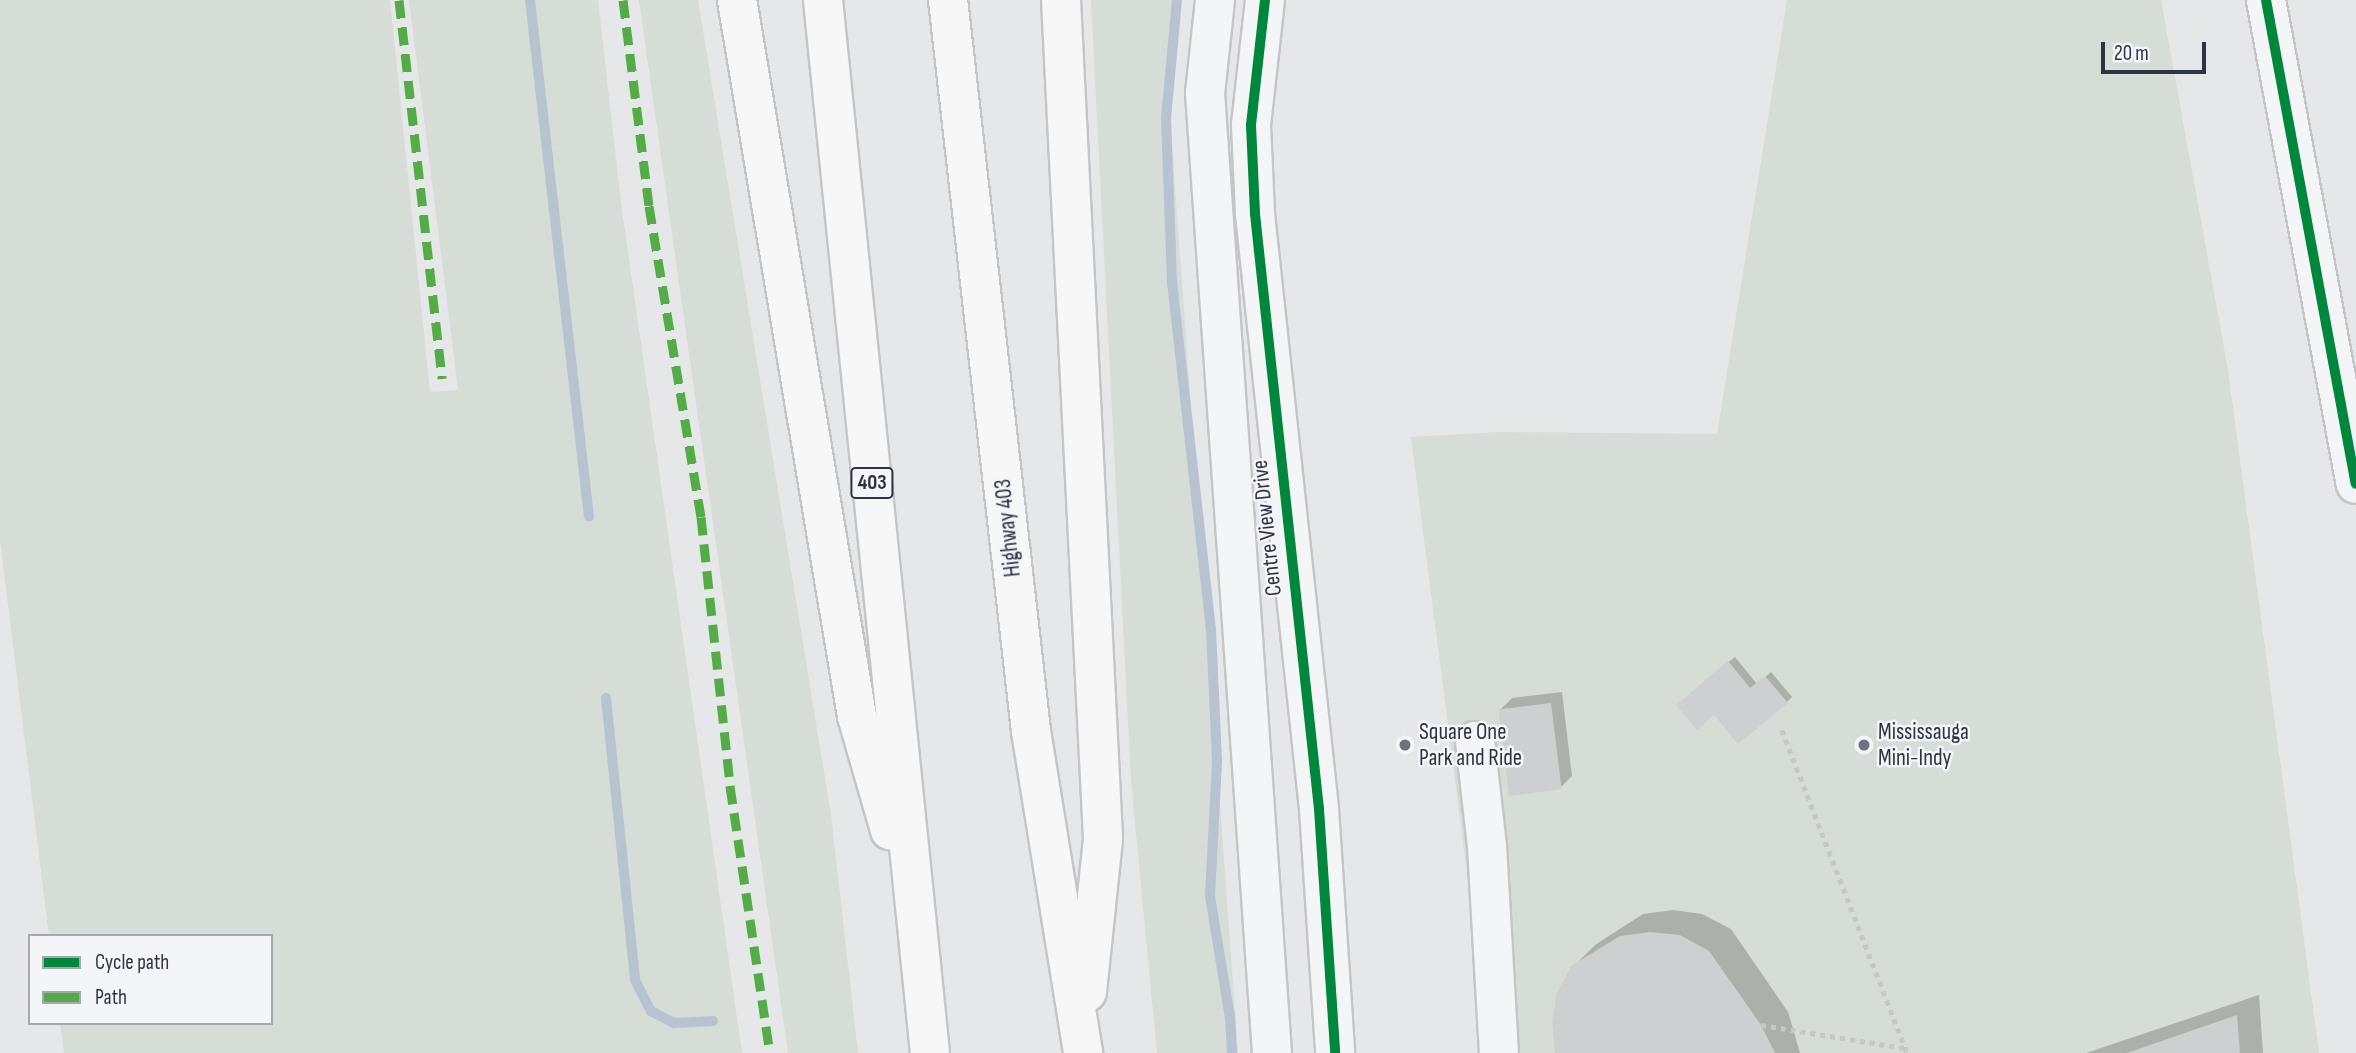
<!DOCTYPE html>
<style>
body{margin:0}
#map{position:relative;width:2356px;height:1053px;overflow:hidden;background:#e5e7e9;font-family:"Sofia Sans Condensed",sans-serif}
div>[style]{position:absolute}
.green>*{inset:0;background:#d6dcd6}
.shadow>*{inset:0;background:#0003}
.stream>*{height:10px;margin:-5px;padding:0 5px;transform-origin:5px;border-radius:5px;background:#b7c3d0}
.building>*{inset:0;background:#cecfd1;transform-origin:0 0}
.path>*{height:4.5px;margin-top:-2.25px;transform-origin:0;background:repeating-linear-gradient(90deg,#c5c7c9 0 5px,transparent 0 10px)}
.roads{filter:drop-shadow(2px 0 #c3c5c7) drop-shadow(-2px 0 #c3c5c7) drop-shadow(0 2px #c3c5c7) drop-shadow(0 -2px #c3c5c7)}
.minor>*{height:38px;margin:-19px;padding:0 19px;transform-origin:19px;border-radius:19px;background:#f4f5f6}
.highway>*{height:38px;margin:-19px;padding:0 19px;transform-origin:19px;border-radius:19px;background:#f7f7f8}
.quiet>*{height:9px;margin-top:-4.5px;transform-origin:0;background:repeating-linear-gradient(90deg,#54ac46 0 18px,transparent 0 27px)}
.cycleway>*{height:10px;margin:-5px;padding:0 5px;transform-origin:5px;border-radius:5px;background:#00873e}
.dots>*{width:19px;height:19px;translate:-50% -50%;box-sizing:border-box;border:4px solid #f4f5f8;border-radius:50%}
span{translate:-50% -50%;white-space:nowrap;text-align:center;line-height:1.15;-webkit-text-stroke:5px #f4f5f8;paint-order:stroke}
.shield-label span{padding:2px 5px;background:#f4f5f8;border:2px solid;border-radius:5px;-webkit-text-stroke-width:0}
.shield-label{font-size:21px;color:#2d3441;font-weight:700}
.street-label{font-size:23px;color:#2d3441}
.poi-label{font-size:23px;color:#2d3441}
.left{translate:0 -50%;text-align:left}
.legend{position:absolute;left:28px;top:934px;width:245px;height:91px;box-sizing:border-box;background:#f4f5f8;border:2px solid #a4a8af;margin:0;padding:9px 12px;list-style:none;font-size:21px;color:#2d3441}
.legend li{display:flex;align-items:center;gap:14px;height:35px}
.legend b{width:35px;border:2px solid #a4a8af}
.scale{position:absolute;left:2101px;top:42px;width:105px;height:32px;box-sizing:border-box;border:4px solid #2d3441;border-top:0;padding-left:9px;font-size:21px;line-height:24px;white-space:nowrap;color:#2d3441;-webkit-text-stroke:5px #f4f5f8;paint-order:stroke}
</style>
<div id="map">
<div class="green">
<i style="clip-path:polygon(0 0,390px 0,430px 392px,458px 390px,409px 0,598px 0,621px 203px,742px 1053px,64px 1053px,60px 1023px,271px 1023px,271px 936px,49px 936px,0 540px)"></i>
<i style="clip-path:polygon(639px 0,698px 0,831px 815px,858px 1053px,788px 1053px)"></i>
<i style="clip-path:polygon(1091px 0,1179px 0,1170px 118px,1238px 1053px,1157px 1053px,1131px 781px)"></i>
<i style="clip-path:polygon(1787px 0,2161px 0,2228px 370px,2319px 1053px,1490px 1053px,1411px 437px,1500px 432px,1717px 434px)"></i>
</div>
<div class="shadow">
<i style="clip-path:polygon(1735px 657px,1757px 684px,1771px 672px,1792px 697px,1787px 702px,1715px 713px,1684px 699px)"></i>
<i style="clip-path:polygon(1562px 692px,1572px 776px,1561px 787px,1500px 710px,1512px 698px)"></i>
<i style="clip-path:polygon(1673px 910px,1702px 914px,1731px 929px,1788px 1012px,1800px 1053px,1557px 1053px,1572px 968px,1595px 945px,1643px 914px)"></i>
<i style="clip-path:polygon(2259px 995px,2263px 1053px,2086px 1053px)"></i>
</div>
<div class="stream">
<i style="left:530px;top:0;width:520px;rotate:83.49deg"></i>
<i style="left:1177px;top:0;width:119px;rotate:95.3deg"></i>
<i style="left:1166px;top:118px;width:164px;rotate:87.9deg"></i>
<i style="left:1172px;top:282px;width:349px;rotate:83.6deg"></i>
<i style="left:1211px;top:629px;width:133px;rotate:87.4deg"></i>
<i style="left:1217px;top:762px;width:134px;rotate:93deg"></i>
<i style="left:1210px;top:896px;width:124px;rotate:80.7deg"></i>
<i style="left:606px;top:698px;width:283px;rotate:84.1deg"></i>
<i style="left:635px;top:980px;width:35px;rotate:63deg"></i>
<i style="left:651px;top:1011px;width:26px;rotate:28deg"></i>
<i style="left:674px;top:1023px;width:39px;rotate:-3deg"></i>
<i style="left:1230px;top:1014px;width:39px;rotate:87deg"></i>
</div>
<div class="building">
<i style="clip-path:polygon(1728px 661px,1750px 688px,1765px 676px,1788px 703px,1738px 744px,1714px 715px,1697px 730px,1676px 705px)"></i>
<i style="left:1551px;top:703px;width:87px;height:53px;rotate:83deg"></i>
<i style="clip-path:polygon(1650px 932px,1680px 935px,1709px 951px,1761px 1025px,1775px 1053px,1555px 1053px,1552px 1022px,1557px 993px,1571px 966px,1620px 936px)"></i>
<i style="clip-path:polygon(2237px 1015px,2240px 1053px,2127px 1053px)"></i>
</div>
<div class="path">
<i style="left:1782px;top:730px;width:346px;rotate:68.8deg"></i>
<i style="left:1761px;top:1025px;width:145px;rotate:9.1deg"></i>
</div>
<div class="roads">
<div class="minor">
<i style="left:1215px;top:0;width:94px;rotate:96.1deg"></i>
<i style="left:1205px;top:93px;width:962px;rotate:86.01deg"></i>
<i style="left:1265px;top:0;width:126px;rotate:96.4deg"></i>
<i style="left:1251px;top:125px;width:89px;rotate:87.4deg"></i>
<i style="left:1255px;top:214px;width:598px;rotate:83.86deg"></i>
<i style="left:1319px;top:809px;width:245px;rotate:86.2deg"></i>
<i style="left:2266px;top:0;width:492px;rotate:79.5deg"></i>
<i style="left:1475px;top:741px;width:106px;rotate:83.5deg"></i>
<i style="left:1487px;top:846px;width:207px;rotate:86.7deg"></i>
</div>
<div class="highway">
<i style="left:737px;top:0;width:726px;rotate:80.49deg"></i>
<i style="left:857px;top:716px;width:119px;rotate:73.9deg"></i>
<i style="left:823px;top:0;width:1058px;rotate:84.2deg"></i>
<i style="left:948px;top:0;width:736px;rotate:83.52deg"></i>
<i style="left:1031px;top:731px;width:326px;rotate:80.8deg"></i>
<i style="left:1061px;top:0;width:840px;rotate:87.13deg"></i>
<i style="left:1103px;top:839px;width:154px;rotate:96deg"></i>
</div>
</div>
<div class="quiet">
<i style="left:399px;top:0;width:381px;rotate:83.5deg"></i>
<i style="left:623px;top:0;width:208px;rotate:82.8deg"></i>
<i style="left:649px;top:206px;width:315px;rotate:80.5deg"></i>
<i style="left:701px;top:517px;width:271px;rotate:83.8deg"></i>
<i style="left:730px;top:786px;width:270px;rotate:81.5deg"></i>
</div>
<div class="cycleway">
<i style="left:1265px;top:0;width:126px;rotate:96.4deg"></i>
<i style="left:1251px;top:125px;width:89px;rotate:87.4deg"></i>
<i style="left:1255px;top:214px;width:598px;rotate:83.86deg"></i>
<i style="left:1319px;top:809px;width:245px;rotate:86.2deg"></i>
<i style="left:2266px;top:0;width:492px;rotate:79.5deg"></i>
</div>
<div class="dots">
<i style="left:1405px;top:745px;background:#6d737c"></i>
<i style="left:1864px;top:745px;background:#6d737c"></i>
</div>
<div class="shield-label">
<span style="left:872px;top:483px">403</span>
</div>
<div class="street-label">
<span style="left:1008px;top:528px;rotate:-96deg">Highway 403</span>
<span style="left:1267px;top:528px;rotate:-96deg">Centre View Drive</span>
</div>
<div class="poi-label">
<span class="left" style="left:1419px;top:745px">Square One<br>Park and Ride</span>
<span class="left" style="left:1878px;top:745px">Mississauga<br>Mini-Indy</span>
</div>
<ul class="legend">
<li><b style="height:9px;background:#00873e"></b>Cycle path</li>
<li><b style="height:9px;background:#54ac46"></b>Path</li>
</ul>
<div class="scale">20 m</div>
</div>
